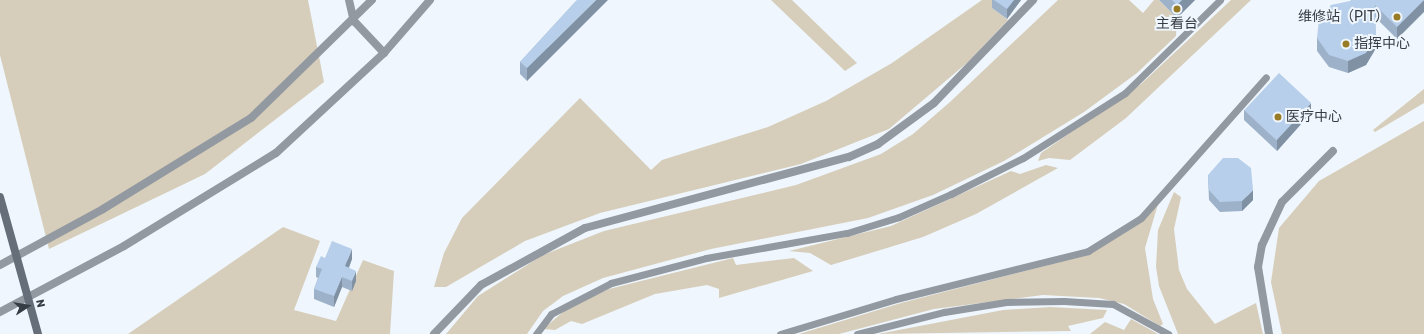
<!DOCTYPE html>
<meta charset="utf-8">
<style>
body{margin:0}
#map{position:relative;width:1424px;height:334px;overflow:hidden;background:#eff6fd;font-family:Rubik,"Noto Sans SC",sans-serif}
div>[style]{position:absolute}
.green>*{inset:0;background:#d6ceba}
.service>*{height:7px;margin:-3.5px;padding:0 3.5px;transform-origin:3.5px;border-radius:3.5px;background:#9399a1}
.minor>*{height:8px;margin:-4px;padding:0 4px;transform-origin:4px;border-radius:4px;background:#9399a1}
.tertiary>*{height:8px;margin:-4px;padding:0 4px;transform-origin:4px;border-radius:4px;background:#9399a1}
.secondary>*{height:8px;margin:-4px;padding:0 4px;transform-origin:4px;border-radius:4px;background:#656e79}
.wall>*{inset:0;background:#9db2c9}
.shaded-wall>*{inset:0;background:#8091a4}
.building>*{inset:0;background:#b7cfea;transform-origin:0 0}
.dots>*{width:11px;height:11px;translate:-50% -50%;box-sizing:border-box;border:2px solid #eff6fd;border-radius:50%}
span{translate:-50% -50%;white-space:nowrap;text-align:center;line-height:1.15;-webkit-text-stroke:4px #eff6fd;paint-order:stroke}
.poi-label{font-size:14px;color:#373d44}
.right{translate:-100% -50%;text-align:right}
.left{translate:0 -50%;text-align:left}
.north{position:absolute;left:8px;top:286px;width:40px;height:40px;-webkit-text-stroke:3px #eff6fd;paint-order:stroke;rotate:78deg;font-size:11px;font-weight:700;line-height:16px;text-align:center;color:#373d44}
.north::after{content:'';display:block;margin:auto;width:14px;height:18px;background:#373d44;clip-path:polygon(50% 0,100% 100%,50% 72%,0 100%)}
</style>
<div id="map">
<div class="green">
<i style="clip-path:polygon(0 0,308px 0,324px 82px,205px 174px,49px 249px,0 55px)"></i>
<i style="clip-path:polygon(771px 0,792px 0,857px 63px,845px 71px)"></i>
<i style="clip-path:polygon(982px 0,997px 0,992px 8px,1008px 20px,968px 62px,889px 129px,801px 164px,600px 213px,525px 241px,446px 287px,434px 287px,444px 253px,462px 218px,580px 98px,651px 170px,662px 160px,768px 127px,826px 101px,892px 63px)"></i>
<i style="clip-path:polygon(1058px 0,1129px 0,1143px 13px,1154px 0,1159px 0,1177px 18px,1176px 36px,1137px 73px,1084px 112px,1004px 161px,933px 195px,868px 218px,711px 249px,603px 278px,563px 296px,543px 311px,527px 334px,446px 334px,478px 296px,543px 255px,604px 231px,796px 185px,881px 154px,913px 134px,950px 102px)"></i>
<i style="clip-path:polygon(1231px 0,1251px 0,1126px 118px,1070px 160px,1049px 158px,1038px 161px,1041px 153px,1141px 84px)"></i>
<i style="clip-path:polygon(1424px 89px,1424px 103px,1375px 132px,1373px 130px)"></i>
<i style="clip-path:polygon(1424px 121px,1424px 334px,1282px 334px,1271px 282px,1279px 228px,1319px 181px)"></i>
<i style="clip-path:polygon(1046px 165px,1058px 168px,976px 214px,923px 237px,831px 265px,810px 253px,789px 251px,891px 226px,1011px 171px,1020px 174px)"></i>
<i style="clip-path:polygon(1174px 192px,1181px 197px,1174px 229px,1179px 270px,1187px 289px,1215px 324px,1256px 303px,1263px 334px,1178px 334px,1159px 286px,1156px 267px,1158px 230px)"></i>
<i style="clip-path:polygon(1158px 204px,1145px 248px,1153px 299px,1163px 324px,1160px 326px,1124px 304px,1099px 298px,1043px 295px,934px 309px,839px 334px,799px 334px,901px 303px,1079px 257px,1123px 234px)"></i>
<i style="clip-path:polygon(283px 227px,320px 241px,294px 310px,336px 321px,363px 260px,394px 271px,390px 334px,128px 334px)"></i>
<i style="clip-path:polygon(733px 258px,736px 265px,794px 258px,813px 271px,719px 298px,719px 289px,707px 285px,655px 294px,582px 324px,571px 321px,555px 330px,543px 329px,569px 307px,609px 289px)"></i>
<i style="clip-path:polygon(1050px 307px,1107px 310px,1103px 318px,1068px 326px,1071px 331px,878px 334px,1003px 310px)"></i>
<i style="clip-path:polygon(1131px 319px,1158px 334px,1090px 334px,1105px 322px,1124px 330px)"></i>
</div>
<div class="service">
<i style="left:536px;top:334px;width:25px;rotate:-53deg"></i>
<i style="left:551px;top:314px;width:68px;rotate:-27.3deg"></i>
<i style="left:611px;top:283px;width:98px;rotate:-14.7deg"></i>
<i style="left:706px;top:258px;width:143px;rotate:-10.1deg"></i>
<i style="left:847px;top:233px;width:54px;rotate:-17.1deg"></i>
<i style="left:899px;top:217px;width:57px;rotate:-23.9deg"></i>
<i style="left:951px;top:194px;width:80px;rotate:-26.6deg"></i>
<i style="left:1023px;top:158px;width:121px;rotate:-32.5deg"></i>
<i style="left:1125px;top:93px;width:133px;rotate:-44.4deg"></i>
<i style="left:780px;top:334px;width:121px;rotate:-16.8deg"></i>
<i style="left:896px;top:299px;width:198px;rotate:-14deg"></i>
<i style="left:1088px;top:251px;width:62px;rotate:-31.9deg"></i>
<i style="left:1141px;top:218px;width:188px;rotate:-48.4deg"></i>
<i style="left:857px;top:334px;width:90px;rotate:-14.2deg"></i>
<i style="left:944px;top:312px;width:63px;rotate:-9.2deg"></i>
<i style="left:1006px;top:302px;width:58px;rotate:-1deg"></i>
<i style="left:1064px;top:301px;width:49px;rotate:3.5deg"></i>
<i style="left:1113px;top:304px;width:63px;rotate:28.6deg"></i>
</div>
<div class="minor">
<i style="left:434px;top:334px;width:68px;rotate:-46.2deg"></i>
<i style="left:481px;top:285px;width:119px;rotate:-28.7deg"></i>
<i style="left:585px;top:228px;width:273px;rotate:-15.1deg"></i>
<i style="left:849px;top:157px;width:32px;rotate:-24deg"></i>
<i style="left:878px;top:144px;width:69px;rotate:-36.2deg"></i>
<i style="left:934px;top:103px;width:143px;rotate:-46.1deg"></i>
<i style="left:1269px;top:334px;width:68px;rotate:-99.3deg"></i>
<i style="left:1258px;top:267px;width:22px;rotate:-80deg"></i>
<i style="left:1262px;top:245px;width:47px;rotate:-65.1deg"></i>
<i style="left:1282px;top:202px;width:72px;rotate:-45deg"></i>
</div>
<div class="tertiary">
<i style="left:349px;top:0;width:22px;rotate:77deg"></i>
<i style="left:354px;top:21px;width:44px;rotate:46.8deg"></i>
<i style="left:0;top:265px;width:117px;rotate:-28.5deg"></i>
<i style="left:103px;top:209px;width:174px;rotate:-31.6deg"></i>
<i style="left:251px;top:118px;width:169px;rotate:-44.3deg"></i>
<i style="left:0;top:312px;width:140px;rotate:-28deg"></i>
<i style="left:124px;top:246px;width:178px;rotate:-31.5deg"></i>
<i style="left:276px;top:153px;width:147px;rotate:-42.8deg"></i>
<i style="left:384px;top:53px;width:70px;rotate:-49deg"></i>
</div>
<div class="secondary">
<i style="left:0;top:197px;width:142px;rotate:74.5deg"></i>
</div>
<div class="wall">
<i style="clip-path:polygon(577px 0,527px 81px,520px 74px,520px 62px)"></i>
<i style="clip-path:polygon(992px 0,1021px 0,1007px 19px,992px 8px)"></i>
<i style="clip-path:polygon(1159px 0,1195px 0,1177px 18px)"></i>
<i style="clip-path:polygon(1424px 0,1397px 39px,1375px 17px,1376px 48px,1366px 65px,1348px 73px,1329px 67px,1317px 51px,1317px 38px,1331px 5px)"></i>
<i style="clip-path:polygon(1244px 110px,1311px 113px,1277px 151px,1244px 120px)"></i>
<i style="clip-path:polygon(1208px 175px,1253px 200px,1242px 211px,1220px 212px,1209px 200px)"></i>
<i style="clip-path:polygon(352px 259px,349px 268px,356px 281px,352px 291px,342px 287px,334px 307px,314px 299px,314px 289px,318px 278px,316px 277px,316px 267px)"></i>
</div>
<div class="shaded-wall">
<i style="clip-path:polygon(596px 0,608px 0,527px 81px,527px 68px)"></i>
<i style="clip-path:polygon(1014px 0,1021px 0,1007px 19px,1007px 9px)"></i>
<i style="clip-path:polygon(1182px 0,1195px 0,1177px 18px,1177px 5px)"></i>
<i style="clip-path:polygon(1424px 0,1424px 12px,1397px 39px,1397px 27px)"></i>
<i style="clip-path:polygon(1376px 36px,1376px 48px,1366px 65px,1348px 73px,1348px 61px)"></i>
<i style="clip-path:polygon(1311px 103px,1311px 113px,1277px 151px,1277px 140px)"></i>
<i style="clip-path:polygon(1253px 190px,1253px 200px,1242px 211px,1242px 201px)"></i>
<i style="clip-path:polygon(352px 249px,352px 259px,345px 276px,345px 266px)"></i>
<i style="clip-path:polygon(356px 271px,356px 281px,352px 291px,352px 281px)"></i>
<i style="clip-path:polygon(342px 277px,342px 287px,334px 307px,334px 296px)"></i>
</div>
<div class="building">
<i style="clip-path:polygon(577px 0,596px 0,527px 68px,520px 62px)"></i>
<i style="clip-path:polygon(994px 0,1014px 0,1007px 9px)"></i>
<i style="clip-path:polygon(1172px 0,1182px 0,1177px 5px)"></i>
<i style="clip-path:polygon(1351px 0,1424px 0,1397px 27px,1375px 5px,1376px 36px,1366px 53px,1348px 61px,1329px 55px,1317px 38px,1319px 19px,1331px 5px,1350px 1px)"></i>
<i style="left:1279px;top:73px;width:44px;height:51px;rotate:43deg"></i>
<i style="clip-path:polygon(1223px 158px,1238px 158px,1251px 168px,1253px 190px,1242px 201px,1220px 202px,1209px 190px,1208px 175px)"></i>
<i style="clip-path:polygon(332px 241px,352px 249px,345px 266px,356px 271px,352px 281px,342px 277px,334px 296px,314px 289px,322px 269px,316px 267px,321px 256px,325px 258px)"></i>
</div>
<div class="dots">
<i style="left:1177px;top:9px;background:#987c25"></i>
<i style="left:1397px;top:17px;background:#987c25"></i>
<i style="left:1346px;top:44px;background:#987c25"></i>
<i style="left:1278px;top:117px;background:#987c25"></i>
</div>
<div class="poi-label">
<span class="right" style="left:1389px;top:17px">维修站（PIT）</span>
<span style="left:1177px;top:24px">主看台</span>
<span class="left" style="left:1354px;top:44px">指挥中心</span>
<span class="left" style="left:1286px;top:117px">医疗中心</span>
</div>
<div class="north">N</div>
</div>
